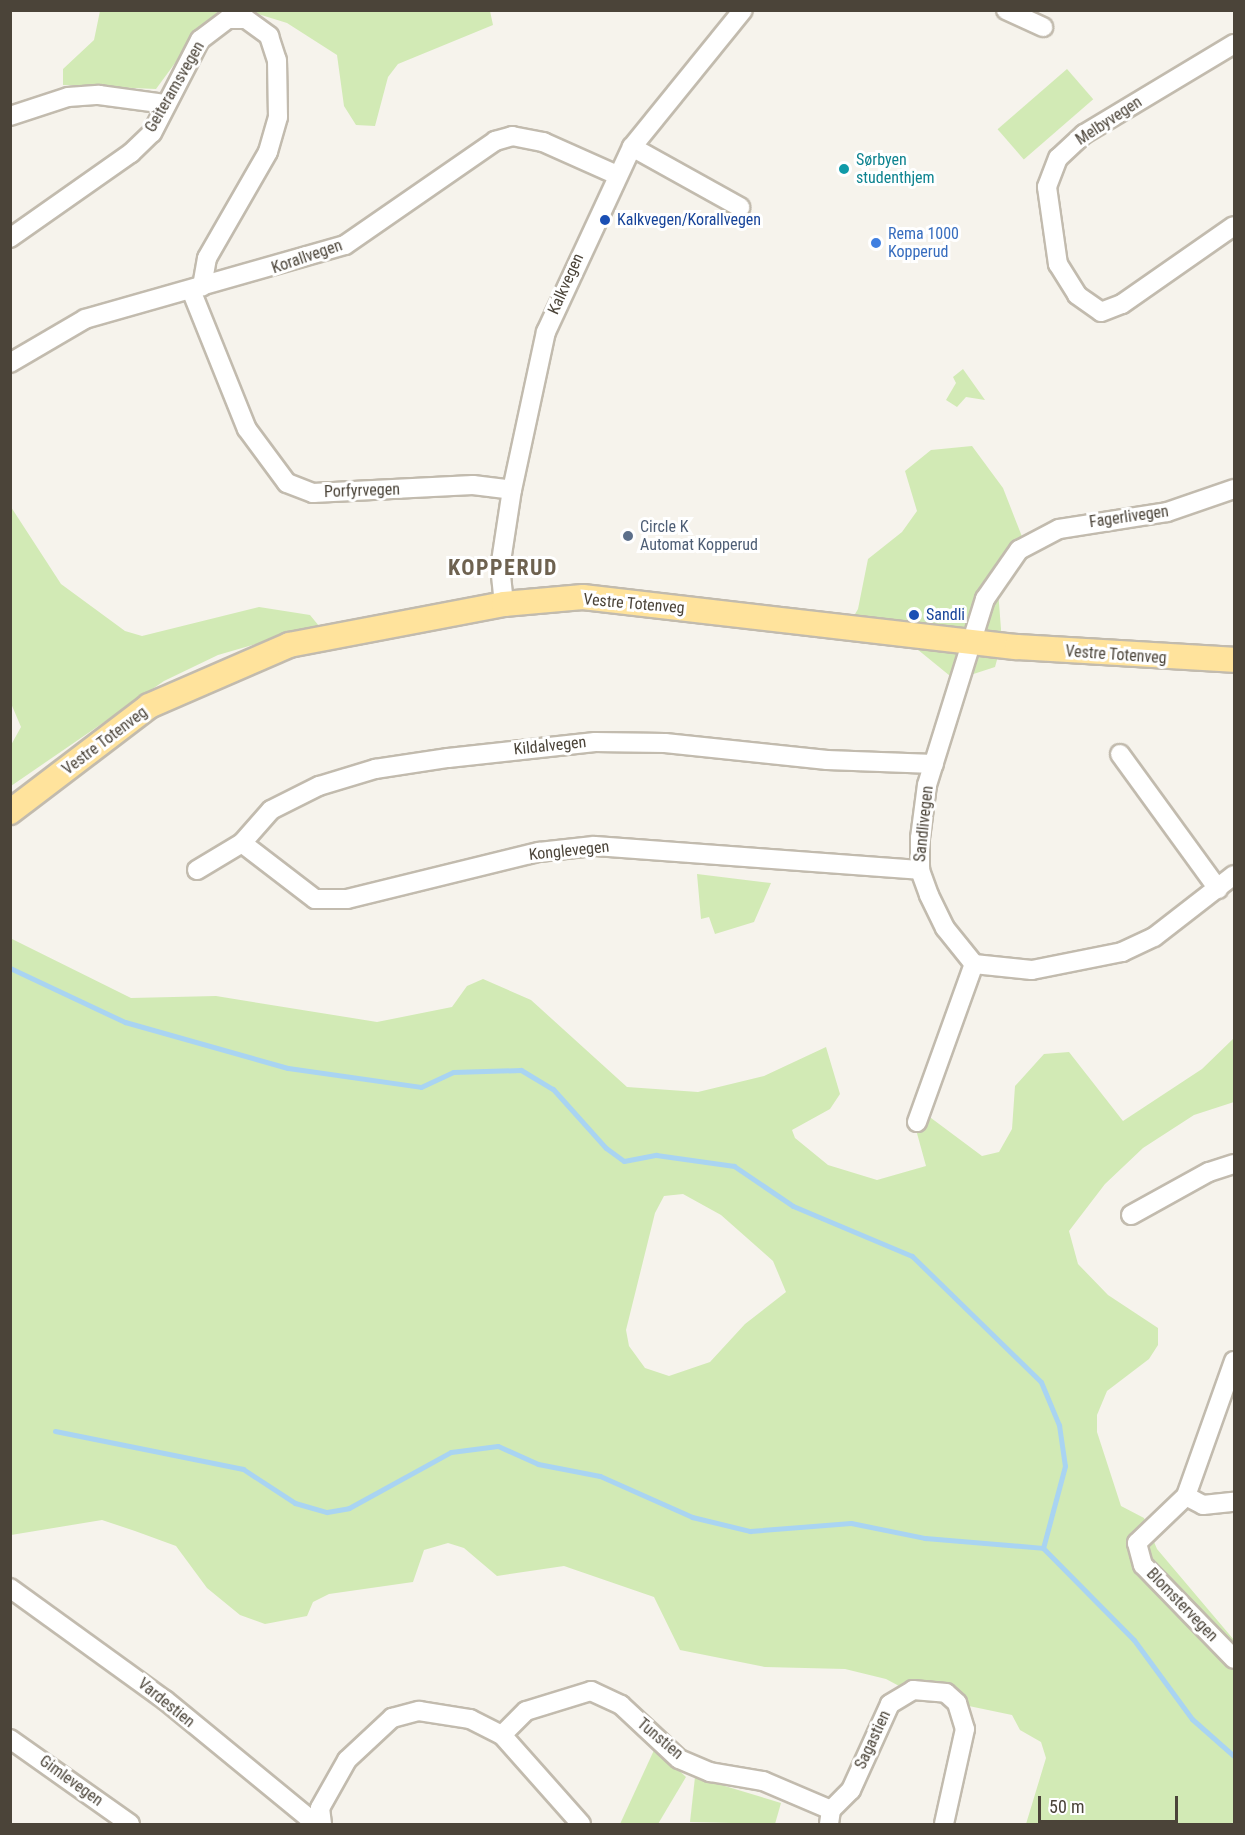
<!DOCTYPE html>
<meta charset="utf-8">
<style>
body{margin:0}
#map{position:relative;width:1245px;height:1835px;overflow:hidden;background:#f6f3ec;font-family:"Roboto Condensed",sans-serif}
div>[style]{position:absolute}
.green>*{inset:0;background:#d2eab5;transform-origin:0 0}
.stream>*{height:5px;margin:-2.5px;padding:0 2.5px;transform-origin:2.5px;border-radius:2.5px;background:#a9d4f2}
.roads{filter:drop-shadow(2px 0 #c2bbae) drop-shadow(-2px 0 #c2bbae) drop-shadow(0 2px #c2bbae) drop-shadow(0 -2px #c2bbae)}
.minor>*{height:18px;margin:-9px;padding:0 9px;transform-origin:9px;border-radius:9px;background:#fff}
.major>*{height:24px;margin:-12px;padding:0 12px;transform-origin:12px;border-radius:12px;background:#ffe39c}
.dots>*{width:16px;height:16px;translate:-50% -50%;box-sizing:border-box;border:3px solid #fff;border-radius:50%}
span{translate:-50% -50%;white-space:nowrap;text-align:center;line-height:1.15;-webkit-text-stroke:6px #fff;paint-order:stroke}
.street-label{font-size:16px;color:#4b4439}
.culture-label{font-size:16px;color:#0d838f}
.left{translate:0 -50%;text-align:left}
.transit-label{font-size:16px;color:#164399}
.shop-label{font-size:16px;color:#366cbe}
.service-label{font-size:16px;color:#4e5e75}
.district-label{font-size:22px;color:#6e6250;font-weight:700;letter-spacing:1.5px}
.frame{position:absolute;inset:0;border:12px solid #4b4439;pointer-events:none}
.scale{position:absolute;left:1038px;top:1796px;width:140px;height:27px;box-sizing:border-box;border:3px solid #4b4439;border-top:0;padding-left:8px;font-size:18px;line-height:21px;white-space:nowrap;color:#4b4439;-webkit-text-stroke:4px #fff;paint-order:stroke}
</style>
<div id="map">
<div class="green">
<i style="clip-path:polygon(100px 11px,245px 11px,206px 21px,156px 89px,63px 85px,63px 69px,94px 40px)"></i>
<i style="clip-path:polygon(248px 11px,490px 11px,493px 25px,398px 64px,388px 77px,375px 126px,356px 125px,344px 106px,337px 55px,287px 23px)"></i>
<i style="left:1067px;top:69px;width:40px;height:92px;rotate:49deg"></i>
<i style="clip-path:polygon(963px 369px,985px 400px,966px 397px,957px 407px,946px 400px,956px 383px,953px 377px)"></i>
<i style="clip-path:polygon(972px 446px,1003px 488px,1028px 552px,1026px 560px,1010px 568px,998px 590px,1002px 642px,995px 667px,955px 680px,917px 649px,841px 638px,858px 609px,868px 559px,902px 532px,917px 511px,905px 471px,931px 450px)"></i>
<i style="clip-path:polygon(11px 507px,61px 584px,125px 631px,142px 636px,259px 607px,310px 615px,319px 626px,218px 655px,164px 681px,11px 786px,11px 745px,21px 727px,10px 701px)"></i>
<i style="clip-path:polygon(697px 874px,771px 883px,754px 922px,715px 934px,709px 917px,701px 919px)"></i>
<i style="clip-path:polygon(evenodd,10px 938px,131px 998px,216px 996px,377px 1022px,452px 1007px,467px 986px,483px 979px,531px 1000px,627px 1087px,698px 1092px,764px 1076px,826px 1047px,840px 1094px,830px 1109px,792px 1130px,795px 1138px,828px 1165px,877px 1180px,926px 1166px,915px 1126px,927px 1115px,982px 1156px,999px 1152px,1012px 1129px,1015px 1086px,1044px 1054px,1069px 1052px,1123px 1121px,1202px 1069px,1234px 1038px,1234px 1102px,1194px 1115px,1143px 1148px,1105px 1184px,1069px 1231px,1078px 1264px,1108px 1295px,1158px 1328px,1158px 1345px,1149px 1359px,1107px 1391px,1097px 1415px,1097px 1432px,1121px 1506px,1144px 1518px,1157px 1549px,1234px 1640px,1234px 1824px,1026px 1824px,1046px 1758px,1041px 1742px,1020px 1730px,1012px 1715px,916px 1695px,886px 1679px,845px 1669px,765px 1667px,680px 1650px,654px 1597px,564px 1566px,497px 1576px,464px 1548px,448px 1543px,424px 1550px,413px 1582px,329px 1594px,313px 1602px,307px 1616px,265px 1624px,240px 1615px,207px 1588px,176px 1546px,135px 1531px,102px 1520px,11px 1535px,10px 938px,683px 1194px,721px 1215px,773px 1261px,786px 1292px,745px 1324px,710px 1362px,669px 1376px,645px 1368px,629px 1346px,626px 1330px,655px 1213px,664px 1196px,683px 1194px)"></i>
<i style="clip-path:polygon(655px 1748px,686px 1777px,658px 1824px,620px 1824px)"></i>
<i style="clip-path:polygon(695px 1777px,781px 1803px,775px 1824px,690px 1822px)"></i>
</div>
<div class="stream">
<i style="left:10px;top:968px;width:127px;rotate:25.2deg"></i>
<i style="left:125px;top:1022px;width:169px;rotate:15.8deg"></i>
<i style="left:288px;top:1068px;width:134px;rotate:8.1deg"></i>
<i style="left:421px;top:1087px;width:35px;rotate:-25deg"></i>
<i style="left:453px;top:1072px;width:68px;rotate:-1.7deg"></i>
<i style="left:521px;top:1070px;width:37px;rotate:31deg"></i>
<i style="left:553px;top:1089px;width:79px;rotate:48.1deg"></i>
<i style="left:606px;top:1148px;width:22px;rotate:36deg"></i>
<i style="left:624px;top:1161px;width:33px;rotate:-11deg"></i>
<i style="left:656px;top:1155px;width:79px;rotate:8deg"></i>
<i style="left:734px;top:1166px;width:71px;rotate:34.1deg"></i>
<i style="left:793px;top:1206px;width:129px;rotate:22.8deg"></i>
<i style="left:912px;top:1256px;width:180px;rotate:44.3deg"></i>
<i style="left:1041px;top:1382px;width:47px;rotate:67.3deg"></i>
<i style="left:1059px;top:1425px;width:41px;rotate:81.7deg"></i>
<i style="left:1065px;top:1466px;width:85px;rotate:105deg"></i>
<i style="left:1043px;top:1548px;width:129px;rotate:45.3deg"></i>
<i style="left:1134px;top:1640px;width:98px;rotate:53.7deg"></i>
<i style="left:1192px;top:1719px;width:56px;rotate:41.4deg"></i>
<i style="left:55px;top:1431px;width:192px;rotate:11.4deg"></i>
<i style="left:243px;top:1469px;width:62px;rotate:33.2deg"></i>
<i style="left:295px;top:1503px;width:33px;rotate:16deg"></i>
<i style="left:327px;top:1512px;width:22px;rotate:-10deg"></i>
<i style="left:349px;top:1508px;width:116px;rotate:-28.8deg"></i>
<i style="left:451px;top:1452px;width:47px;rotate:-7.3deg"></i>
<i style="left:498px;top:1446px;width:44px;rotate:24.2deg"></i>
<i style="left:538px;top:1464px;width:63px;rotate:11deg"></i>
<i style="left:600px;top:1476px;width:101px;rotate:24deg"></i>
<i style="left:692px;top:1517px;width:60px;rotate:13.6deg"></i>
<i style="left:750px;top:1531px;width:101px;rotate:-4.5deg"></i>
<i style="left:851px;top:1523px;width:76px;rotate:11.5deg"></i>
<i style="left:925px;top:1538px;width:118px;rotate:4.8deg"></i>
</div>
<div class="roads">
<div class="minor">
<i style="left:1006px;top:10px;width:41px;rotate:24.7deg"></i>
<i style="left:1234px;top:44px;width:175px;rotate:149deg"></i>
<i style="left:1084px;top:134px;width:35px;rotate:137deg"></i>
<i style="left:1058px;top:158px;width:31px;rotate:111deg"></i>
<i style="left:1047px;top:187px;width:78px;rotate:81.9deg"></i>
<i style="left:1058px;top:264px;width:36px;rotate:58deg"></i>
<i style="left:1077px;top:295px;width:29px;rotate:35deg"></i>
<i style="left:1101px;top:312px;width:22px;rotate:-21deg"></i>
<i style="left:1122px;top:304px;width:136px;rotate:-34.9deg"></i>
<i style="left:10px;top:116px;width:61px;rotate:-18.1deg"></i>
<i style="left:68px;top:97px;width:31px;rotate:-4deg"></i>
<i style="left:99px;top:95px;width:68px;rotate:7.7deg"></i>
<i style="left:632px;top:147px;width:124px;rotate:29.1deg"></i>
<i style="left:10px;top:238px;width:148px;rotate:-35.1deg"></i>
<i style="left:131px;top:153px;width:29px;rotate:-44deg"></i>
<i style="left:152px;top:133px;width:105px;rotate:-62.7deg"></i>
<i style="left:200px;top:40px;width:35px;rotate:-37deg"></i>
<i style="left:228px;top:19px;width:18px"></i>
<i style="left:246px;top:19px;width:29px;rotate:36deg"></i>
<i style="left:269px;top:36px;width:25px;rotate:72deg"></i>
<i style="left:277px;top:60px;width:57px;rotate:89deg"></i>
<i style="left:278px;top:117px;width:36px;rotate:106deg"></i>
<i style="left:268px;top:152px;width:122px;rotate:119.9deg"></i>
<i style="left:207px;top:258px;width:29px;rotate:100deg"></i>
<i style="left:191px;top:290px;width:150px;rotate:68.1deg"></i>
<i style="left:247px;top:429px;width:67px;rotate:53.5deg"></i>
<i style="left:287px;top:483px;width:28px;rotate:21deg"></i>
<i style="left:313px;top:493px;width:160px;rotate:-2.9deg"></i>
<i style="left:473px;top:485px;width:39px;rotate:7deg"></i>
<i style="left:10px;top:363px;width:87px;rotate:-30.4deg"></i>
<i style="left:85px;top:319px;width:270px;rotate:-15.9deg"></i>
<i style="left:345px;top:245px;width:183px;rotate:-34.7deg"></i>
<i style="left:495px;top:141px;width:18px;rotate:-16deg"></i>
<i style="left:512px;top:136px;width:32px;rotate:11deg"></i>
<i style="left:543px;top:142px;width:81px;rotate:24deg"></i>
<i style="left:504px;top:604px;width:36px;rotate:-96deg"></i>
<i style="left:500px;top:568px;width:79px;rotate:-81.3deg"></i>
<i style="left:512px;top:490px;width:162px;rotate:-77.9deg"></i>
<i style="left:546px;top:332px;width:204px;rotate:-65.1deg"></i>
<i style="left:632px;top:147px;width:176px;rotate:-51deg"></i>
<i style="left:1120px;top:754px;width:167px;rotate:54deg"></i>
<i style="left:242px;top:843px;width:92px;rotate:37.5deg"></i>
<i style="left:315px;top:899px;width:32px"></i>
<i style="left:347px;top:899px;width:198px;rotate:-13.8deg"></i>
<i style="left:539px;top:852px;width:55px;rotate:-6.2deg"></i>
<i style="left:594px;top:846px;width:327px;rotate:4.2deg"></i>
<i style="left:197px;top:870px;width:52px;rotate:-31deg"></i>
<i style="left:242px;top:843px;width:44px;rotate:-48.7deg"></i>
<i style="left:271px;top:810px;width:54px;rotate:-26.6deg"></i>
<i style="left:319px;top:786px;width:59px;rotate:-16.9deg"></i>
<i style="left:375px;top:769px;width:74px;rotate:-8.6deg"></i>
<i style="left:448px;top:758px;width:148px;rotate:-6.2deg"></i>
<i style="left:595px;top:742px;width:70px;rotate:0.8deg"></i>
<i style="left:665px;top:743px;width:163px;rotate:6deg"></i>
<i style="left:827px;top:760px;width:107px;rotate:2.1deg"></i>
<i style="left:974px;top:964px;width:58px;rotate:5.9deg"></i>
<i style="left:1032px;top:970px;width:92px;rotate:-11.3deg"></i>
<i style="left:1122px;top:952px;width:35px;rotate:-25deg"></i>
<i style="left:1154px;top:937px;width:101px;rotate:-37.8deg"></i>
<i style="left:917px;top:1122px;width:168px;rotate:-70.2deg"></i>
<i style="left:974px;top:964px;width:46px;rotate:-128.9deg"></i>
<i style="left:945px;top:928px;width:37px;rotate:-116deg"></i>
<i style="left:929px;top:895px;width:27px;rotate:-110deg"></i>
<i style="left:920px;top:870px;width:32px;rotate:-90deg"></i>
<i style="left:920px;top:838px;width:53px;rotate:-82.5deg"></i>
<i style="left:927px;top:785px;width:195px;rotate:-72.7deg"></i>
<i style="left:985px;top:599px;width:60px;rotate:-55.2deg"></i>
<i style="left:1019px;top:550px;width:45px;rotate:-27.7deg"></i>
<i style="left:1059px;top:529px;width:109px;rotate:-8.9deg"></i>
<i style="left:1167px;top:512px;width:71px;rotate:-18.9deg"></i>
<i style="left:1131px;top:1215px;width:89px;rotate:-28.9deg"></i>
<i style="left:1209px;top:1172px;width:26px;rotate:-18deg"></i>
<i style="left:1234px;top:1361px;width:143px;rotate:109.6deg"></i>
<i style="left:1186px;top:1496px;width:68px;rotate:136.2deg"></i>
<i style="left:1137px;top:1543px;width:23px;rotate:75deg"></i>
<i style="left:1143px;top:1565px;width:131px;rotate:45.9deg"></i>
<i style="left:1186px;top:1496px;width:19px;rotate:28deg"></i>
<i style="left:1203px;top:1505px;width:31px;rotate:-6deg"></i>
<i style="left:10px;top:1588px;width:191px;rotate:35.9deg"></i>
<i style="left:165px;top:1700px;width:195px;rotate:39.4deg"></i>
<i style="left:502px;top:1735px;width:34px;rotate:-45deg"></i>
<i style="left:526px;top:1711px;width:68px;rotate:-17.1deg"></i>
<i style="left:591px;top:1691px;width:33px;rotate:25deg"></i>
<i style="left:621px;top:1705px;width:79px;rotate:43deg"></i>
<i style="left:679px;top:1759px;width:34px;rotate:23deg"></i>
<i style="left:710px;top:1772px;width:54px;rotate:9.6deg"></i>
<i style="left:763px;top:1781px;width:74px;rotate:23.1deg"></i>
<i style="left:10px;top:1739px;width:147px;rotate:35.3deg"></i>
<i style="left:322px;top:1824px;width:16px;rotate:-97deg"></i>
<i style="left:320px;top:1808px;width:55px;rotate:-60.6deg"></i>
<i style="left:347px;top:1760px;width:62px;rotate:-43deg"></i>
<i style="left:392px;top:1718px;width:28px;rotate:-15deg"></i>
<i style="left:419px;top:1711px;width:52px;rotate:8.9deg"></i>
<i style="left:470px;top:1719px;width:36px;rotate:27deg"></i>
<i style="left:502px;top:1735px;width:119px;rotate:48.4deg"></i>
<i style="left:829px;top:1824px;width:14px;rotate:-82deg"></i>
<i style="left:831px;top:1810px;width:28px;rotate:-45deg"></i>
<i style="left:851px;top:1790px;width:94px;rotate:-65.6deg"></i>
<i style="left:890px;top:1704px;width:27px;rotate:-31deg"></i>
<i style="left:913px;top:1690px;width:33px;rotate:5deg"></i>
<i style="left:946px;top:1693px;width:15px;rotate:42deg"></i>
<i style="left:957px;top:1703px;width:27px;rotate:73deg"></i>
<i style="left:965px;top:1729px;width:97px;rotate:102.5deg"></i>
</div>
<div class="major">
<i style="left:10px;top:812px;width:175px;rotate:-37.3deg"></i>
<i style="left:149px;top:706px;width:153px;rotate:-23.5deg"></i>
<i style="left:289px;top:645px;width:219px;rotate:-10.8deg"></i>
<i style="left:504px;top:604px;width:79px;rotate:-5.1deg"></i>
<i style="left:583px;top:597px;width:437px;rotate:6.6deg"></i>
<i style="left:1017px;top:647px;width:217px;rotate:3.4deg"></i>
</div>
</div>
<div class="dots">
<i style="left:844px;top:169px;background:#0f9aa8"></i>
<i style="left:605px;top:220px;background:#1a4fb4"></i>
<i style="left:876px;top:243px;background:#3f7fe0"></i>
<i style="left:628px;top:536px;background:#5c6f8a"></i>
<i style="left:914px;top:615px;background:#1a4fb4"></i>
</div>
<div class="street-label">
<span style="left:175px;top:87px;rotate:-60deg">Geiteramsvegen</span>
<span style="left:1109px;top:121px;rotate:-33deg">Melbyvegen</span>
<span style="left:307px;top:257px;rotate:-19deg">Korallvegen</span>
<span style="left:566px;top:284px;rotate:-66deg">Kalkvegen</span>
<span style="left:362px;top:491px;rotate:-2deg">Porfyrvegen</span>
<span style="left:1129px;top:517px;rotate:-8deg">Fagerlivegen</span>
<span style="left:634px;top:604px;rotate:5deg">Vestre Totenveg</span>
<span style="left:1116px;top:655px;rotate:4deg">Vestre Totenveg</span>
<span style="left:105px;top:741px;rotate:-37deg">Vestre Totenveg</span>
<span style="left:550px;top:746px;rotate:-6deg">Kildalvegen</span>
<span style="left:924px;top:824px;rotate:-84deg">Sandlivegen</span>
<span style="left:569px;top:851px;rotate:-6deg">Konglevegen</span>
<span style="left:1182px;top:1605px;rotate:46deg">Blomstervegen</span>
<span style="left:166px;top:1703px;rotate:39deg">Vardestien</span>
<span style="left:660px;top:1739px;rotate:40deg">Tunstien</span>
<span style="left:873px;top:1740px;rotate:-65deg">Sagastien</span>
<span style="left:71px;top:1781px;rotate:36deg">Gimlevegen</span>
</div>
<div class="culture-label">
<span class="left" style="left:856px;top:169px">Sørbyen<br>studenthjem</span>
</div>
<div class="transit-label">
<span class="left" style="left:617px;top:220px">Kalkvegen/Korallvegen</span>
<span class="left" style="left:926px;top:615px">Sandli</span>
</div>
<div class="shop-label">
<span class="left" style="left:888px;top:243px">Rema 1000<br>Kopperud</span>
</div>
<div class="service-label">
<span class="left" style="left:640px;top:536px">Circle K<br>Automat Kopperud</span>
</div>
<div class="district-label">
<span style="left:503px;top:568px">KOPPERUD</span>
</div>
<div class="frame"></div>
<div class="scale">50 m</div>
</div>
